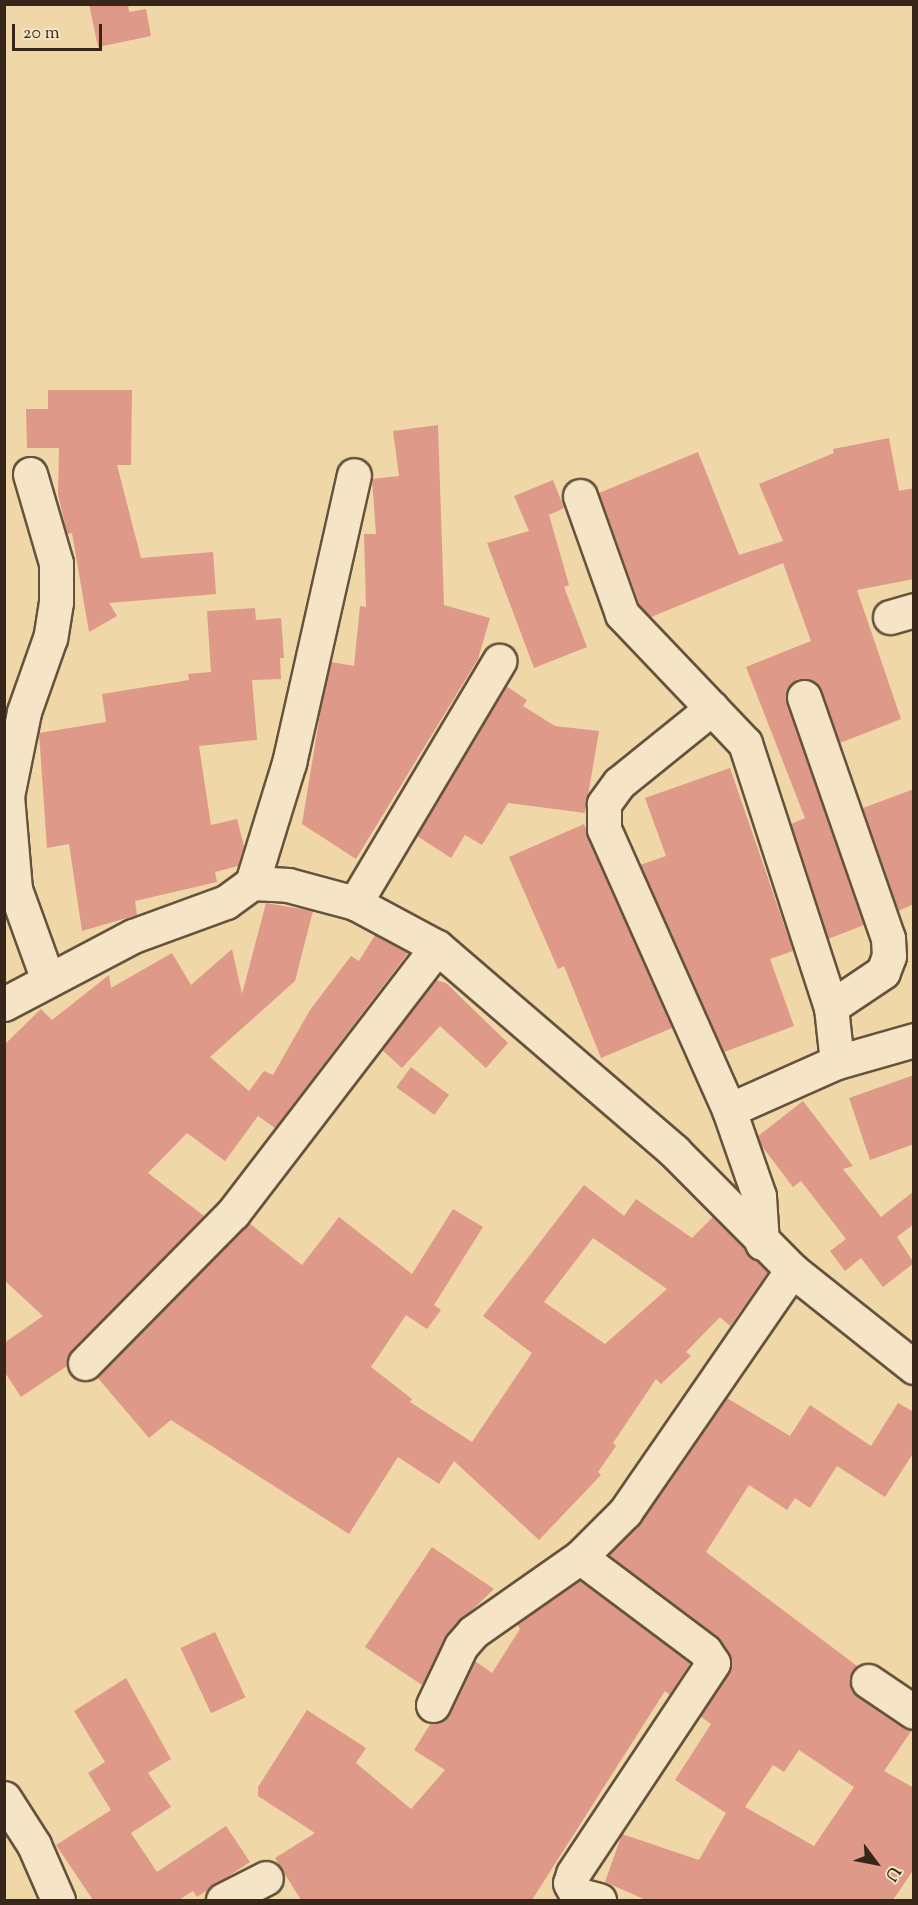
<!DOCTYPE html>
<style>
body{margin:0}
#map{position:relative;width:918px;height:1905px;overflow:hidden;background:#f0d7a7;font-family:"Sorts Mill Goudy",serif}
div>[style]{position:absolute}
.building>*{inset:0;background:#de9988;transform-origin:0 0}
.roads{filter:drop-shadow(2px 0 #65533d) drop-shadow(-2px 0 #65533d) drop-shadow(0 2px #65533d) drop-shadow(0 -2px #65533d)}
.minor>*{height:33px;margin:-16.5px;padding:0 16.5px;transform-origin:16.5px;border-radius:16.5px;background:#f5e5c6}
span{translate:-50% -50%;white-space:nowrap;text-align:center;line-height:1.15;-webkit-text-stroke:5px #f5e5c6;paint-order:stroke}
.frame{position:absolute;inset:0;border:6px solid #37271a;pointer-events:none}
.north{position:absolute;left:846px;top:1833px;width:60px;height:60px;-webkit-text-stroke:4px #f5e5c6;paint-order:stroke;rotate:122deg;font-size:16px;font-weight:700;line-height:24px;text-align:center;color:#37271a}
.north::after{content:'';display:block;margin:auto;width:21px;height:27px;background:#37271a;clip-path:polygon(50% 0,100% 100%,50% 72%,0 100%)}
.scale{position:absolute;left:12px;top:24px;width:90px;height:27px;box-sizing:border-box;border:3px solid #37271a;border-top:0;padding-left:8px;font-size:18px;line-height:21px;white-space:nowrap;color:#37271a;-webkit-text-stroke:4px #f5e5c6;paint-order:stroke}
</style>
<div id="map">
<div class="building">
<i style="clip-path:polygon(89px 4px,128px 4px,129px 12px,146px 9px,151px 36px,98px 47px)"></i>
<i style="clip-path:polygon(48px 390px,132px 390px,131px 465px,117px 465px,141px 558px,213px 552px,216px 594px,109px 603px,117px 616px,89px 632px,72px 533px,67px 534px,58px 494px,59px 448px,27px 448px,26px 409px,48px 409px)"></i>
<i style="clip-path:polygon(438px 425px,444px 605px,490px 618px,478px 659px,356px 859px,302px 824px,322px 702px,331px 662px,354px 666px,360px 606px,366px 607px,364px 534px,376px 534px,372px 479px,399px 476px,393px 431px)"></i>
<i style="clip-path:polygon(889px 438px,899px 491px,914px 488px,914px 579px,857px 590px,901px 719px,840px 743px,817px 683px,798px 679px,786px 694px,864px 925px,828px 939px,791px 824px,805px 818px,746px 667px,811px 641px,783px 563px,651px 617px,640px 606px,599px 493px,698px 452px,739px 555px,783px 541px,759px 484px,834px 453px,833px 449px)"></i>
<i style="clip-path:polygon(553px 480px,564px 508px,549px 515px,569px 585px,564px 587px,587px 647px,534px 668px,487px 543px,529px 531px,514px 496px)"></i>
<i style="clip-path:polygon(255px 608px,256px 620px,281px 618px,284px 658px,280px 658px,281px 679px,252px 680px,257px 740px,199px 746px,211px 825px,237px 819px,244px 846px,238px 866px,215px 872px,217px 882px,135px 901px,137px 915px,82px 931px,69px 844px,47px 848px,39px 733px,106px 722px,102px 694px,189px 680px,188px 674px,211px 672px,207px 611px)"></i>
<i style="clip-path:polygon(506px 686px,527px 700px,523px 706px,555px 726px,599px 731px,585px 813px,508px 803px,482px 845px,465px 835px,451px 858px,417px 836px)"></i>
<i style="clip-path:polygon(730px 768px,793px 951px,770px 959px,794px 1026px,724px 1052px,640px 865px,666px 856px,645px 798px)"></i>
<i style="clip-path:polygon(914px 789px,914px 904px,898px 911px,863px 808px)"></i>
<i style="clip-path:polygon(584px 824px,672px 1028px,601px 1058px,564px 966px,558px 969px,509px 857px)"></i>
<i style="clip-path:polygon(266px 903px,313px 911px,295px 981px,210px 1057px,249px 1091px,264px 1071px,273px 1075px,310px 1010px,351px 956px,359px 961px,375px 935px,408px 953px,275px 1128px,258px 1116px,225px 1161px,187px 1133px,148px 1173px,204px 1216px,72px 1350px,67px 1366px,21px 1397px,4px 1371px,4px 1343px,43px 1316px,4px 1280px,4px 1045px,41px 1009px,52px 1020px,109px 975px,111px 988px,172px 953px,191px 985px,232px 949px,242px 994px)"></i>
<i style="clip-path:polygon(436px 980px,446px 983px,508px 1043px,486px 1068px,440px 1026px,402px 1068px,382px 1050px)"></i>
<i style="left:411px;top:1067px;width:47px;height:25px;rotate:36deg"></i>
<i style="clip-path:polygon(914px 1075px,914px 1144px,870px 1160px,849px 1098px)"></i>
<i style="clip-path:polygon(803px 1101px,853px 1166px,843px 1169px,881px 1217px,914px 1191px,914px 1224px,897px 1237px,914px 1263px,883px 1287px,861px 1258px,845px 1271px,830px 1251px,846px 1239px,801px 1181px,793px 1187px,761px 1145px,758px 1136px)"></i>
<i style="clip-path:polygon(evenodd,584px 1185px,624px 1216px,636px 1199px,692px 1238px,713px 1217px,768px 1272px,730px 1326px,720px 1317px,686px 1352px,691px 1356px,661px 1384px,656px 1379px,613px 1443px,616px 1446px,598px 1472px,601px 1475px,539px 1540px,454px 1461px,439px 1484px,398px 1457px,349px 1534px,171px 1420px,149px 1438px,97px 1377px,249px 1223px,302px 1265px,339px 1217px,412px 1274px,453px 1209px,483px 1227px,434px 1305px,441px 1310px,427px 1329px,406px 1315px,371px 1367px,412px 1399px,410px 1402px,472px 1442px,532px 1353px,483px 1316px,584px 1185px,593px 1238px,667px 1289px,605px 1344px,544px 1302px,593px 1238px)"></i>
<i style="clip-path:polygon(evenodd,727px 1398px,790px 1436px,810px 1405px,871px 1446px,898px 1403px,914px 1412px,914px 1452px,885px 1497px,837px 1466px,810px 1508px,795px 1498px,787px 1510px,749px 1485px,706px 1552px,857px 1666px,849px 1679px,851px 1690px,912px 1730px,884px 1771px,914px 1788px,914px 1869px,893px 1900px,646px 1900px,605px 1882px,622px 1834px,699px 1860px,726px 1813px,675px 1780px,711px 1724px,700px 1716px,729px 1673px,729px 1653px,716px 1636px,609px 1555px,640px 1523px,727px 1398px,799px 1750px,854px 1787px,814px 1846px,745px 1807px,773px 1765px,784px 1772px,799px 1750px)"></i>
<i style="clip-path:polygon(432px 1547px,494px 1589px,447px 1634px,422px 1685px,365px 1647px)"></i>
<i style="clip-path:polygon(580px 1580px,690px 1663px,670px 1695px,665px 1691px,532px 1900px,301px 1900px,275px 1858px,315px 1833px,258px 1796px,258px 1787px,307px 1710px,366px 1748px,356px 1763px,411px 1809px,445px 1770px,414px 1750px,431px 1723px,450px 1714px,475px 1661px,492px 1673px,520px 1629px,517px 1624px)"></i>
<i style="left:215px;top:1632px;width:72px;height:38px;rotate:65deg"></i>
<i style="clip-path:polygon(126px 1678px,171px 1759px,148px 1773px,171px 1807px,131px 1833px,157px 1872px,226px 1826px,250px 1862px,197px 1897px,193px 1891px,179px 1900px,93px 1900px,56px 1845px,111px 1810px,88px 1773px,105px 1762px,74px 1711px)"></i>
</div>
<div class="roads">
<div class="minor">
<i style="left:30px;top:474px;width:93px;rotate:73.7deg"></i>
<i style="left:56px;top:563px;width:39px;rotate:90deg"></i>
<i style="left:56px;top:602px;width:36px;rotate:99deg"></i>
<i style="left:50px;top:638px;width:78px;rotate:109.4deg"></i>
<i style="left:24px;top:712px;width:86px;rotate:101.4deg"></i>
<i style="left:7px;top:796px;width:93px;rotate:85.1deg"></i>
<i style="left:15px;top:889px;width:97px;rotate:70.1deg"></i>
<i style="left:580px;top:496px;width:125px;rotate:70.4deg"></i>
<i style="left:622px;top:614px;width:178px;rotate:46.4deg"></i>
<i style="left:745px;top:743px;width:278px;rotate:72deg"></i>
<i style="left:831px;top:1007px;width:55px;rotate:83.8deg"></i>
<i style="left:890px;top:617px;width:25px;rotate:-16deg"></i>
<i style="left:804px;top:697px;width:255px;rotate:70.8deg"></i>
<i style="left:888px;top:938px;width:18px;rotate:87deg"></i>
<i style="left:889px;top:956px;width:17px;rotate:111deg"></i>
<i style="left:883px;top:972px;width:63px;rotate:146.1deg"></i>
<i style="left:712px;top:708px;width:119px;rotate:141.1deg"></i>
<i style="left:619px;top:783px;width:26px;rotate:126deg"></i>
<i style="left:604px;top:804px;width:25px;rotate:90deg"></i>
<i style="left:604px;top:829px;width:308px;rotate:66deg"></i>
<i style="left:252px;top:883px;width:126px;rotate:-72.9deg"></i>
<i style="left:289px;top:763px;width:295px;rotate:-77.3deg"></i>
<i style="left:355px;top:903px;width:282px;rotate:-59.2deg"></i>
<i style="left:4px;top:1004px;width:146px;rotate:-27.8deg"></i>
<i style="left:133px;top:936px;width:99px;rotate:-20.1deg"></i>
<i style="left:226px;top:902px;width:32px;rotate:-36deg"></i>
<i style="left:252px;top:883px;width:36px;rotate:3deg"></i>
<i style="left:288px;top:885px;width:69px;rotate:15deg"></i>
<i style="left:355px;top:903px;width:93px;rotate:28.2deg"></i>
<i style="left:437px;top:947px;width:313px;rotate:40.7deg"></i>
<i style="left:674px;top:1151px;width:168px;rotate:45.2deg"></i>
<i style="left:792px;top:1270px;width:156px;rotate:38.5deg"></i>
<i style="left:762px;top:1243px;width:47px;rotate:-93.7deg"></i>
<i style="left:759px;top:1196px;width:91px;rotate:-109.2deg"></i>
<i style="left:729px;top:1110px;width:118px;rotate:-24deg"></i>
<i style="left:837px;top:1062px;width:80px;rotate:-15.9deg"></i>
<i style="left:85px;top:1363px;width:211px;rotate:-45.4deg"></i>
<i style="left:233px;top:1213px;width:335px;rotate:-52.5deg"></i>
<i style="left:580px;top:1557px;width:156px;rotate:36.9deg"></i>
<i style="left:705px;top:1651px;width:14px;rotate:56deg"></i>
<i style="left:713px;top:1663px;width:253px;rotate:123.6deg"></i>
<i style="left:573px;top:1874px;width:9px;rotate:108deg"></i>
<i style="left:570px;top:1883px;width:13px;rotate:61deg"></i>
<i style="left:576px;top:1894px;width:24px;rotate:15deg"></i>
<i style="left:868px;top:1681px;width:55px;rotate:34deg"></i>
<i style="left:433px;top:1705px;width:65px;rotate:-64.6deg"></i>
<i style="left:461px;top:1646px;width:18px;rotate:-49deg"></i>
<i style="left:473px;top:1632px;width:131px;rotate:-35deg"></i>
<i style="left:580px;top:1557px;width:64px;rotate:-45deg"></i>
<i style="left:625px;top:1512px;width:294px;rotate:-55.4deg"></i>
<i style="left:4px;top:1798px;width:56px;rotate:57.4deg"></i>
<i style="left:34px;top:1845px;width:60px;rotate:66.4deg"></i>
<i style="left:223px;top:1900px;width:48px;rotate:-27.1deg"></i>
</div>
</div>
<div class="frame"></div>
<div class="north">U</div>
<div class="scale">20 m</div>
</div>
